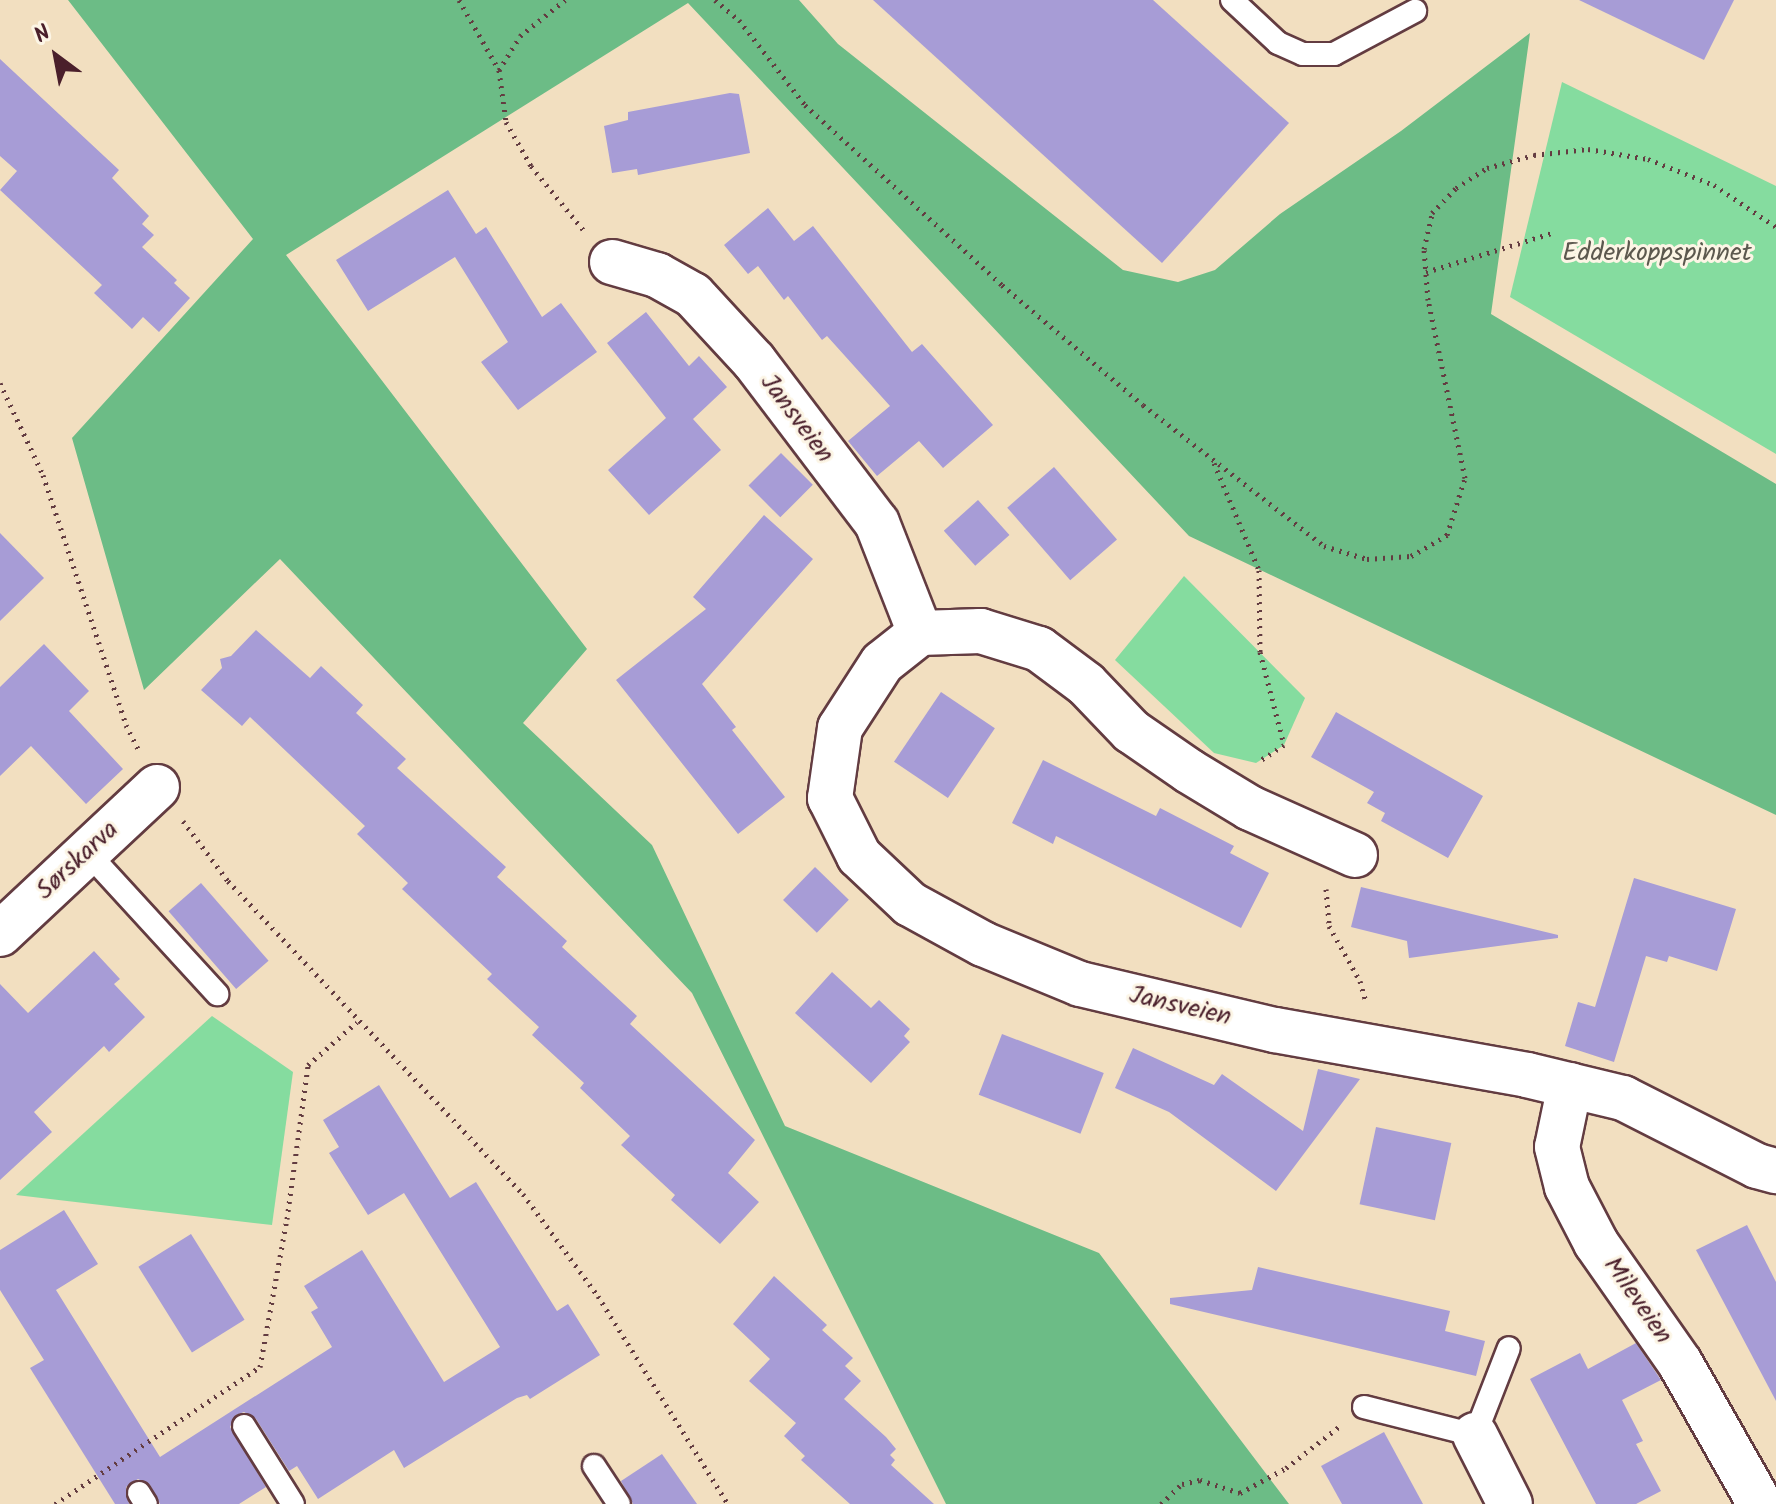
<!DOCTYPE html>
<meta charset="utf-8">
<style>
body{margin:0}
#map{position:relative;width:1776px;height:1504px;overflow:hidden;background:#f2dfc0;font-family:Kalam,sans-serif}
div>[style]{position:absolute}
.green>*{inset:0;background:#85dc9f}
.forest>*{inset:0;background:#6cbc86}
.building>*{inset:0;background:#a79cd6;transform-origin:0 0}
.path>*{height:5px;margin-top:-2.5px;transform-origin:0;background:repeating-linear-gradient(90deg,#633c41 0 2px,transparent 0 8px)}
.roads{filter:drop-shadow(2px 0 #633c41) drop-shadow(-2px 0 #633c41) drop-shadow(0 2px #633c41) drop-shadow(0 -2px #633c41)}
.service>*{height:22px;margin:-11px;padding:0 11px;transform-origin:11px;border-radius:11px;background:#fff}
.minor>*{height:44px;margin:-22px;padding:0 22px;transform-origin:22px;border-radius:22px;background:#fff}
span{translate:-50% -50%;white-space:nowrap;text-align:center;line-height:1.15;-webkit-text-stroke:6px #fcf5e5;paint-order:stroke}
.park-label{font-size:26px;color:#5c584e}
.street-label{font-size:26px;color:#4a1f2b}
.north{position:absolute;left:16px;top:16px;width:80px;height:80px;-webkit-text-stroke:6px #fcf5e5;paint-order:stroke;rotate:328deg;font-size:22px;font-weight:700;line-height:32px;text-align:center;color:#4a1f2b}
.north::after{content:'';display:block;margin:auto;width:28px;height:36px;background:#4a1f2b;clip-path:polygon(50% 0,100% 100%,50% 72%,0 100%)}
</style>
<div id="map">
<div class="green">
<i style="clip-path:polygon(1562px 82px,1776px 186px,1776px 454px,1510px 297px)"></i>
<i style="clip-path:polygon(1184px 576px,1305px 698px,1284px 745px,1256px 763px,1214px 753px,1115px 660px)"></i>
<i style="clip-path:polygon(212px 1016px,293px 1072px,272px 1225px,16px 1195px)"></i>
</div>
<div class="forest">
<i style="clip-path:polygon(68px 0,799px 0,838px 44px,1123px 270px,1178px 282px,1215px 270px,1280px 214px,1401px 131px,1530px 33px,1491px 314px,1776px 484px,1776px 815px,1189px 536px,688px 3px,286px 255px,587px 649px,523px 723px,652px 845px,785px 1126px,1099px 1253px,1289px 1504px,946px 1504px,692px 993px,280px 559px,144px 690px,72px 438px,253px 239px)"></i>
</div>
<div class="building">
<i style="clip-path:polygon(873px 0,1153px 0,1289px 123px,1162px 263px)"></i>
<i style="clip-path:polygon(1579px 0,1734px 0,1704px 60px)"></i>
<i style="clip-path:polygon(0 59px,119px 170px,112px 178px,149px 216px,142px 224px,154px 235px,142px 247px,177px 280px,174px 283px,190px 298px,159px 332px,143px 317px,132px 329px,94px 293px,102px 285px,0 190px,17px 171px,0 156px)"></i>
<i style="clip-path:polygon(730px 93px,739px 94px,750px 153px,638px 175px,637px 169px,612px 173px,604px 126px,628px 120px,628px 112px)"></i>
<i style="clip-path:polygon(448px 190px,476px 234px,486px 227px,542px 317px,561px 303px,597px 352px,518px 410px,481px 362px,508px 342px,455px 257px,368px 311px,336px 260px)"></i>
<i style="clip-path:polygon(768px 208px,794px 241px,813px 226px,912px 352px,922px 344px,993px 425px,943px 468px,919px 441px,877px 476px,848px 441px,890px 406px,827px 336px,822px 340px,788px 296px,784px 300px,758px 266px,748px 274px,724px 245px)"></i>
<i style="clip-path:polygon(646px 312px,689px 366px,699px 356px,727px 387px,693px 419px,721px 450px,649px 515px,608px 470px,666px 418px,607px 343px)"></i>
<i style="left:781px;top:453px;width:45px;height:46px;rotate:45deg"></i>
<i style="left:1054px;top:467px;width:96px;height:62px;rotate:49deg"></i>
<i style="left:978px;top:500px;width:47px;height:46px;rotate:48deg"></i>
<i style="clip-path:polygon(764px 515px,813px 559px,702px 684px,736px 727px,732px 730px,785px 797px,738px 834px,616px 680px,706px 609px,693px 597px)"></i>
<i style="clip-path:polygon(0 533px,44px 578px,0 621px)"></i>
<i style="clip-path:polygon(256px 630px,310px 678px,321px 666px,363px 705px,356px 713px,406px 759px,397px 768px,506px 867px,497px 877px,567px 941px,562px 947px,637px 1016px,630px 1024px,755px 1140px,728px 1173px,759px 1202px,720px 1244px,671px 1200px,675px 1195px,621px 1145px,630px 1136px,580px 1088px,584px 1083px,532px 1035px,539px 1027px,487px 979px,492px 974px,402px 889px,408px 883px,357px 834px,365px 826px,250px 717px,242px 726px,201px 690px,222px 668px,220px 659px,231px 656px)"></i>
<i style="clip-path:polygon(44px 644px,89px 691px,69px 711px,123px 769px,86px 804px,31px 746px,0 776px,0 687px)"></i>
<i style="left:941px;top:692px;width:65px;height:84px;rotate:34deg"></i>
<i style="clip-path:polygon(1336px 712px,1483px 796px,1448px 858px,1381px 821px,1385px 813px,1367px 803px,1374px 792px,1311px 757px)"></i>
<i style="clip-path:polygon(1043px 760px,1156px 816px,1160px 808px,1234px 846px,1230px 853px,1269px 873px,1241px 928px,1056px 836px,1053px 844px,1012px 823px)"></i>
<i style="left:815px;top:867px;width:47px;height:46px;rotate:44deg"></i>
<i style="clip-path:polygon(1634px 878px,1736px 909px,1717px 971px,1669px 956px,1667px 962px,1646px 956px,1614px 1062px,1565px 1046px,1578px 1002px,1595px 1007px)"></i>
<i style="left:201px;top:883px;width:103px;height:43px;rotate:49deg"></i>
<i style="clip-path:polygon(1361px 887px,1558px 935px,1558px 938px,1409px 958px,1407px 941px,1351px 927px)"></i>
<i style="clip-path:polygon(94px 951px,120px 979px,114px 984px,145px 1017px,109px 1052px,104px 1046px,34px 1112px,52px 1132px,0 1180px,0 984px,28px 1013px)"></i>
<i style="clip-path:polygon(832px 972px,871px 1008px,879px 1000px,910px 1029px,904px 1036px,910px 1042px,871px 1083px,795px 1013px)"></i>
<i style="left:1002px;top:1034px;width:109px;height:65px;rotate:21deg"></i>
<i style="clip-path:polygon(1133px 1048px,1214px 1085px,1222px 1074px,1303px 1131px,1318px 1069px,1360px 1079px,1276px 1191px,1169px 1112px,1115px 1088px)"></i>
<i style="clip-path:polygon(379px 1085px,450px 1198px,476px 1182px,557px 1311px,568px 1304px,600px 1355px,530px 1399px,527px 1395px,517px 1398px,404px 1468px,394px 1450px,318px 1499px,297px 1466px,289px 1471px,256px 1419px,244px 1412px,236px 1415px,230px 1427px,266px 1487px,239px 1504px,160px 1504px,150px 1485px,138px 1479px,126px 1487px,129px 1504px,115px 1504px,30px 1368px,44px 1360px,0 1290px,0 1250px,64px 1210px,98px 1264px,56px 1290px,160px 1457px,332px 1347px,311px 1312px,318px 1308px,304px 1286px,362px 1250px,444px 1382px,500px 1347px,404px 1193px,368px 1215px,329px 1153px,339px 1147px,323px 1120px)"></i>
<i style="left:1376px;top:1127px;width:77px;height:79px;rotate:12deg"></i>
<i style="clip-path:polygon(1747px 1225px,1776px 1282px,1776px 1401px,1696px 1250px)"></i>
<i style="left:191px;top:1234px;width:101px;height:62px;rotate:58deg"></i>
<i style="clip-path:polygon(1258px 1267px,1450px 1311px,1445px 1331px,1485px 1341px,1476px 1376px,1170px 1304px,1170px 1298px,1252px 1290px)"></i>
<i style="clip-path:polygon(774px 1276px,827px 1325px,822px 1330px,853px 1358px,845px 1366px,861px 1381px,844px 1399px,886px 1437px,896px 1449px,890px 1455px,895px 1460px,891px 1465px,934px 1504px,850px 1504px,801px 1460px,805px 1456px,784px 1436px,796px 1423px,749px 1381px,770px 1359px,733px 1324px)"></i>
<i style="clip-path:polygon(1636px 1343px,1661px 1380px,1622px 1400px,1643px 1441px,1636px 1444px,1661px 1491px,1636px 1504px,1596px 1504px,1530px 1379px,1580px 1353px,1588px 1369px)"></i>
<i style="clip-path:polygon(1384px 1432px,1423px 1504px,1342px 1504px,1321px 1466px)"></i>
<i style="clip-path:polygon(662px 1454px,697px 1504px,633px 1504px,621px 1481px)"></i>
</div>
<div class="path">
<i style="left:459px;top:0;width:81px;rotate:60.3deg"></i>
<i style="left:499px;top:70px;width:52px;rotate:82.3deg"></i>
<i style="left:506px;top:122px;width:51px;rotate:60.4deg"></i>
<i style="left:531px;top:166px;width:85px;rotate:50.7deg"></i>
<i style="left:715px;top:0;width:31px;rotate:40deg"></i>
<i style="left:739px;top:20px;width:108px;rotate:52.2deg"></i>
<i style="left:805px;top:105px;width:267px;rotate:42.4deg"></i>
<i style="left:1002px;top:285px;width:185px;rotate:40.4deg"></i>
<i style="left:1143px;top:405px;width:229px;rotate:37.9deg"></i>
<i style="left:1324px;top:546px;width:45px;rotate:16.8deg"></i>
<i style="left:1367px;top:559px;width:44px;rotate:-3.9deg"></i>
<i style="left:1411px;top:556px;width:42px;rotate:-30.3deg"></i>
<i style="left:1447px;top:535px;width:60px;rotate:-72.5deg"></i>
<i style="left:1465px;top:478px;width:182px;rotate:-101.7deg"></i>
<i style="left:1428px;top:300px;width:51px;rotate:-94.5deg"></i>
<i style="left:1424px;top:249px;width:37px;rotate:-77deg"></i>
<i style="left:1432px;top:213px;width:35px;rotate:-46deg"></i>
<i style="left:1456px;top:188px;width:37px;rotate:-33deg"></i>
<i style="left:1487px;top:168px;width:49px;rotate:-15.5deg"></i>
<i style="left:1534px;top:155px;width:54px;rotate:-6.3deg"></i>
<i style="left:1588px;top:149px;width:61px;rotate:9.5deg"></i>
<i style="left:1648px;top:159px;width:71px;rotate:21.5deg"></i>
<i style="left:1714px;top:185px;width:75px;rotate:34.1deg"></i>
<i style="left:499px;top:70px;width:40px;rotate:-58deg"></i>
<i style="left:520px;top:36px;width:58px;rotate:-38.7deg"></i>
<i style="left:1426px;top:272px;width:132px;rotate:-17.2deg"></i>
<i style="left:0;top:383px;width:102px;rotate:64.9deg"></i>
<i style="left:43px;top:475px;width:263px;rotate:71.6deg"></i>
<i style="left:126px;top:725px;width:27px;rotate:63deg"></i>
<i style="left:1214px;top:463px;width:116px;rotate:67.2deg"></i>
<i style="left:1259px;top:570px;width:82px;rotate:89.3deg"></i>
<i style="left:1260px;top:652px;width:96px;rotate:75.5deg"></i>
<i style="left:1284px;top:745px;width:31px;rotate:147deg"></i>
<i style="left:183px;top:821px;width:75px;rotate:53.1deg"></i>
<i style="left:228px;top:881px;width:430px;rotate:46.7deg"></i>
<i style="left:523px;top:1194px;width:127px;rotate:53.7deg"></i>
<i style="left:598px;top:1296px;width:245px;rotate:58deg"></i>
<i style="left:1326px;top:889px;width:37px;rotate:85deg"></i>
<i style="left:1329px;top:926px;width:63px;rotate:60.6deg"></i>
<i style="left:1360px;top:981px;width:22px;rotate:74deg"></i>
<i style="left:55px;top:1504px;width:247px;rotate:-33.8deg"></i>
<i style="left:260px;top:1367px;width:150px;rotate:-79.7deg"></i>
<i style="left:287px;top:1219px;width:155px;rotate:-82.2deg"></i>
<i style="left:308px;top:1065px;width:65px;rotate:-41.3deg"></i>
<i style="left:1161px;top:1504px;width:29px;rotate:-44deg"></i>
<i style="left:1182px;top:1484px;width:18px;rotate:-13deg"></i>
<i style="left:1200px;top:1480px;width:42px;rotate:18deg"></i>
<i style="left:1240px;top:1493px;width:52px;rotate:-28.5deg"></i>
<i style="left:1286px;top:1468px;width:68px;rotate:-37.9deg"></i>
</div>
<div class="roads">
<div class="service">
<i style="left:1232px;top:0;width:63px;rotate:43.1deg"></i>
<i style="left:1278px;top:43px;width:27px;rotate:24deg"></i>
<i style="left:1303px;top:54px;width:31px"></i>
<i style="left:1334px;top:54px;width:92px;rotate:-28deg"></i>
<i style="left:87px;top:852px;width:193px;rotate:47.5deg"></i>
<i style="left:1364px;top:1407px;width:114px;rotate:14.2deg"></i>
<i style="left:1475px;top:1435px;width:93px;rotate:-68.7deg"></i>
<i style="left:244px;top:1426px;width:92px;rotate:57.9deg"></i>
<i style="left:594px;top:1466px;width:45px;rotate:56.7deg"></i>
<i style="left:139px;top:1493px;width:13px;rotate:58deg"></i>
</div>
<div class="minor">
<i style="left:612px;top:262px;width:47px;rotate:16.1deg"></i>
<i style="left:657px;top:275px;width:41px;rotate:29.1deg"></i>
<i style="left:693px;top:295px;width:90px;rotate:47.3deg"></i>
<i style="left:754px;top:361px;width:203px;rotate:52.8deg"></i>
<i style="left:877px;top:523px;width:118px;rotate:68.6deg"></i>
<i style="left:1355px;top:855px;width:115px;rotate:-155.9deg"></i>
<i style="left:1250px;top:808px;width:71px;rotate:-148.8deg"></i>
<i style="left:1189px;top:771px;width:70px;rotate:-145.4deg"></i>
<i style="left:1131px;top:731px;width:65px;rotate:-133.8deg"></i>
<i style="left:1086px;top:684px;width:59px;rotate:-143.3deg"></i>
<i style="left:1039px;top:649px;width:61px;rotate:-162.8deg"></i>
<i style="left:981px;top:631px;width:61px;rotate:178.1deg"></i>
<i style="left:920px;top:633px;width:48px;rotate:141.7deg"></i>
<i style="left:882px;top:663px;width:77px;rotate:122.9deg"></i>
<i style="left:840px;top:728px;width:71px;rotate:98.1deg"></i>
<i style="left:830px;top:798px;width:65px;rotate:63.4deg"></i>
<i style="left:859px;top:856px;width:70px;rotate:43.3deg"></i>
<i style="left:910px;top:904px;width:83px;rotate:28.7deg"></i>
<i style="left:983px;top:944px;width:105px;rotate:22.4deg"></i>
<i style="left:1080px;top:984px;width:200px;rotate:13.3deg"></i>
<i style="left:1275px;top:1030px;width:256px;rotate:10.1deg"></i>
<i style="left:1527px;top:1075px;width:99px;rotate:13.5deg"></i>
<i style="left:1623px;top:1098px;width:150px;rotate:26.9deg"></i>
<i style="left:1757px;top:1166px;width:20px;rotate:15deg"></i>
<i style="left:0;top:934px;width:215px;rotate:-43.1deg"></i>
<i style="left:1570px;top:1085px;width:63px;rotate:101.8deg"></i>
<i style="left:1557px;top:1147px;width:41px;rotate:76deg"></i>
<i style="left:1567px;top:1187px;width:63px;rotate:62.6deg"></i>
<i style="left:1596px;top:1243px;width:146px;rotate:55deg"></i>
<i style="left:1680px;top:1363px;width:162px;rotate:60.4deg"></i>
<i style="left:1475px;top:1435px;width:77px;rotate:63.1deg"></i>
</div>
</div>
<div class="park-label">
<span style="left:1657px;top:254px">Edderkoppspinnet</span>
</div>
<div class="street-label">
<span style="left:796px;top:419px;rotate:53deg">Jansveien</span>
<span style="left:78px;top:861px;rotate:-43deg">Sørskarva</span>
<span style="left:1180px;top:1007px;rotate:13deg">Jansveien</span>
<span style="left:1637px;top:1301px;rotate:55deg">Mileveien</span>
</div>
<div class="north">N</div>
</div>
